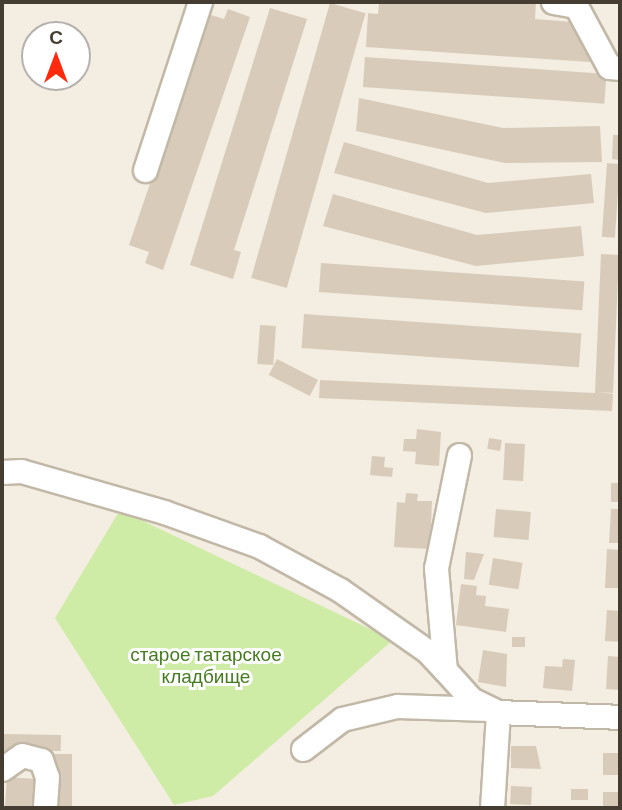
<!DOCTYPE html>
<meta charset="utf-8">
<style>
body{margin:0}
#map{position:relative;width:622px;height:810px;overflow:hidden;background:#f3ede2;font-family:Barlow,sans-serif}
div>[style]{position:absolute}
.green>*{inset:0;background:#cfeca6}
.building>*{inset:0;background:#d9cbb9;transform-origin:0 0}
.roads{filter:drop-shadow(2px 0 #c2b8a7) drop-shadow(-2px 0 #c2b8a7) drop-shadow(0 2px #c2b8a7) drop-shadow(0 -2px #c2b8a7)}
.minor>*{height:23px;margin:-11.5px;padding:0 11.5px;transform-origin:11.5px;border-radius:11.5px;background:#fff}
span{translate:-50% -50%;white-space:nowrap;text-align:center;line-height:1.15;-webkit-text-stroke:6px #fff;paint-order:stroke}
.park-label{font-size:19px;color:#467c20}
.frame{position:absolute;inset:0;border:4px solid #453d32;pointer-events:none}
.north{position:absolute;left:21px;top:21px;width:70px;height:70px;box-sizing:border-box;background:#fff;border:2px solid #b5b1ad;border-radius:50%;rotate:0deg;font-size:19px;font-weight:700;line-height:28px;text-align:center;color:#453d32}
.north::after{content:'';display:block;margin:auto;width:24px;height:32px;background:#ff2a0d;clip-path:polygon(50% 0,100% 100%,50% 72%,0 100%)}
</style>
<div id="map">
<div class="green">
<i style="clip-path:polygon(120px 510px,393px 640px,213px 796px,174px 805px,55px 618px)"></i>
</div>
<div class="building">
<i style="clip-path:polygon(393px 2px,536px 2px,535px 19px,585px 23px,583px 47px,591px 47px,590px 62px,366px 47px,368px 13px,378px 14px,379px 4px)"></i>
<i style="left:330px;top:3px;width:37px;height:286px;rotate:16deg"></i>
<i style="clip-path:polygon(270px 8px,307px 19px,234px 250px,241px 252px,233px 279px,190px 265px)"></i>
<i style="clip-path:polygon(228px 9px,250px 17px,163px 270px,145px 263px,149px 252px,129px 245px,208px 14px,224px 19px)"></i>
<i style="left:365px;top:57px;width:242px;height:30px;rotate:4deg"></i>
<i style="clip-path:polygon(359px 98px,503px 128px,600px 126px,602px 162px,505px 163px,356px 131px)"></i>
<i style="clip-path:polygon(613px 135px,620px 135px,620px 160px,612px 159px)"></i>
<i style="clip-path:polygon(344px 142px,488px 183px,591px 174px,594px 203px,486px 213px,334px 173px)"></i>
<i style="left:607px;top:163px;width:13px;height:74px;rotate:4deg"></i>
<i style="clip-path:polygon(333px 194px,477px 235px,581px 226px,584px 256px,476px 266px,323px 226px)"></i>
<i style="clip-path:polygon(601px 254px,619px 255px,613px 393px,598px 392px,613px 394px,612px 411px,319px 398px,320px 380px,595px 393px)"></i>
<i style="left:321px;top:263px;width:264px;height:29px;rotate:4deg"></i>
<i style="left:304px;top:314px;width:278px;height:34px;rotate:4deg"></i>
<i style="left:260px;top:325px;width:16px;height:39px;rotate:4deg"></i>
<i style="left:277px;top:359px;width:46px;height:18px;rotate:27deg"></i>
<i style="clip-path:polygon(417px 429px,441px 432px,439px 466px,415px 464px,416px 452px,403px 451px,404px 439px,416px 439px)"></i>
<i style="left:489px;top:438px;width:13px;height:11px;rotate:9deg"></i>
<i style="left:505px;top:443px;width:20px;height:37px;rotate:3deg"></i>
<i style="clip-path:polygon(372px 456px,385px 457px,384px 467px,393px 468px,392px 477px,370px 475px)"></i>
<i style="left:611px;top:483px;width:9px;height:19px"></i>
<i style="clip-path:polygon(406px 493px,418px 494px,417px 501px,432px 501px,430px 549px,394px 547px,397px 502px,405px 503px)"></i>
<i style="left:496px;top:509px;width:35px;height:28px;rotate:5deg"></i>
<i style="clip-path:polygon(611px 509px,620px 509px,620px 543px,609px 543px)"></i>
<i style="clip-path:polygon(607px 549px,620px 550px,620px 588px,605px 588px)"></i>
<i style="clip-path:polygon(466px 552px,484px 554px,474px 580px,464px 579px)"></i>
<i style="left:493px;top:558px;width:30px;height:27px;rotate:9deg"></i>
<i style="clip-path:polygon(461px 584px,477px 586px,476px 595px,486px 596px,485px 606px,509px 609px,506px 632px,456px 625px)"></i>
<i style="left:607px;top:610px;width:13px;height:31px;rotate:4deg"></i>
<i style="left:512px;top:637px;width:13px;height:10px"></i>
<i style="clip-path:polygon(483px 650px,507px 654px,506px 687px,478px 682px)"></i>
<i style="clip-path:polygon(608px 656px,620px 657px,620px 690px,606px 689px)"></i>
<i style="clip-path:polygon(563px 659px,575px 660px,572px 691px,543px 688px,545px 666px,562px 667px)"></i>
<i style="left:2px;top:734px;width:59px;height:16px;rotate:1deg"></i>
<i style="clip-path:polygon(511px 746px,536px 746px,541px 769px,511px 768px)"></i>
<i style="left:603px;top:753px;width:17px;height:22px"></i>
<i style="left:54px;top:754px;width:18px;height:54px"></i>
<i style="left:7px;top:777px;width:32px;height:31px;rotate:4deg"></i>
<i style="left:511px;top:786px;width:21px;height:18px;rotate:3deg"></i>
<i style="left:571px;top:789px;width:17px;height:11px"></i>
<i style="left:603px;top:792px;width:17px;height:16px"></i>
</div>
<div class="roads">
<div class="minor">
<i style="left:553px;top:2px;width:23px;rotate:10deg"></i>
<i style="left:576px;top:6px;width:69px;rotate:61.6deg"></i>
<i style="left:609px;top:67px;width:11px;rotate:5deg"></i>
<i style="left:145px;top:170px;width:177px;rotate:-71.9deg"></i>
<i style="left:459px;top:455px;width:115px;rotate:101.5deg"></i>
<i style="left:436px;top:568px;width:102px;rotate:85deg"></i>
<i style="left:445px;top:670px;width:39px;rotate:48deg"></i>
<i style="left:471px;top:699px;width:30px;rotate:26deg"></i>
<i style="left:498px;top:712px;width:122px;rotate:2.3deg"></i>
<i style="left:2px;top:472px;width:19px;rotate:-3deg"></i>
<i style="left:21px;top:471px;width:149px;rotate:16deg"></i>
<i style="left:164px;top:512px;width:101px;rotate:19.7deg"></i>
<i style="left:259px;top:546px;width:92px;rotate:28.5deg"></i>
<i style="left:340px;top:590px;width:106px;rotate:35deg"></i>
<i style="left:427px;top:651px;width:26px;rotate:47deg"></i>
<i style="left:303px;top:749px;width:49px;rotate:-37.6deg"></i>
<i style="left:342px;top:719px;width:57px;rotate:-13.3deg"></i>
<i style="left:397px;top:706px;width:91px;rotate:1.9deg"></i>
<i style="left:2px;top:769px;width:24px;rotate:-35deg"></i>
<i style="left:22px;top:755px;width:20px;rotate:15deg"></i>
<i style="left:41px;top:760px;width:18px;rotate:71deg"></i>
<i style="left:47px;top:777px;width:31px;rotate:94deg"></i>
<i style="left:492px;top:808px;width:96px;rotate:-86.4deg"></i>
</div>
</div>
<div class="park-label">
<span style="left:206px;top:665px">старое татарское<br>кладбище</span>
</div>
<div class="frame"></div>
<div class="north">С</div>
</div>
